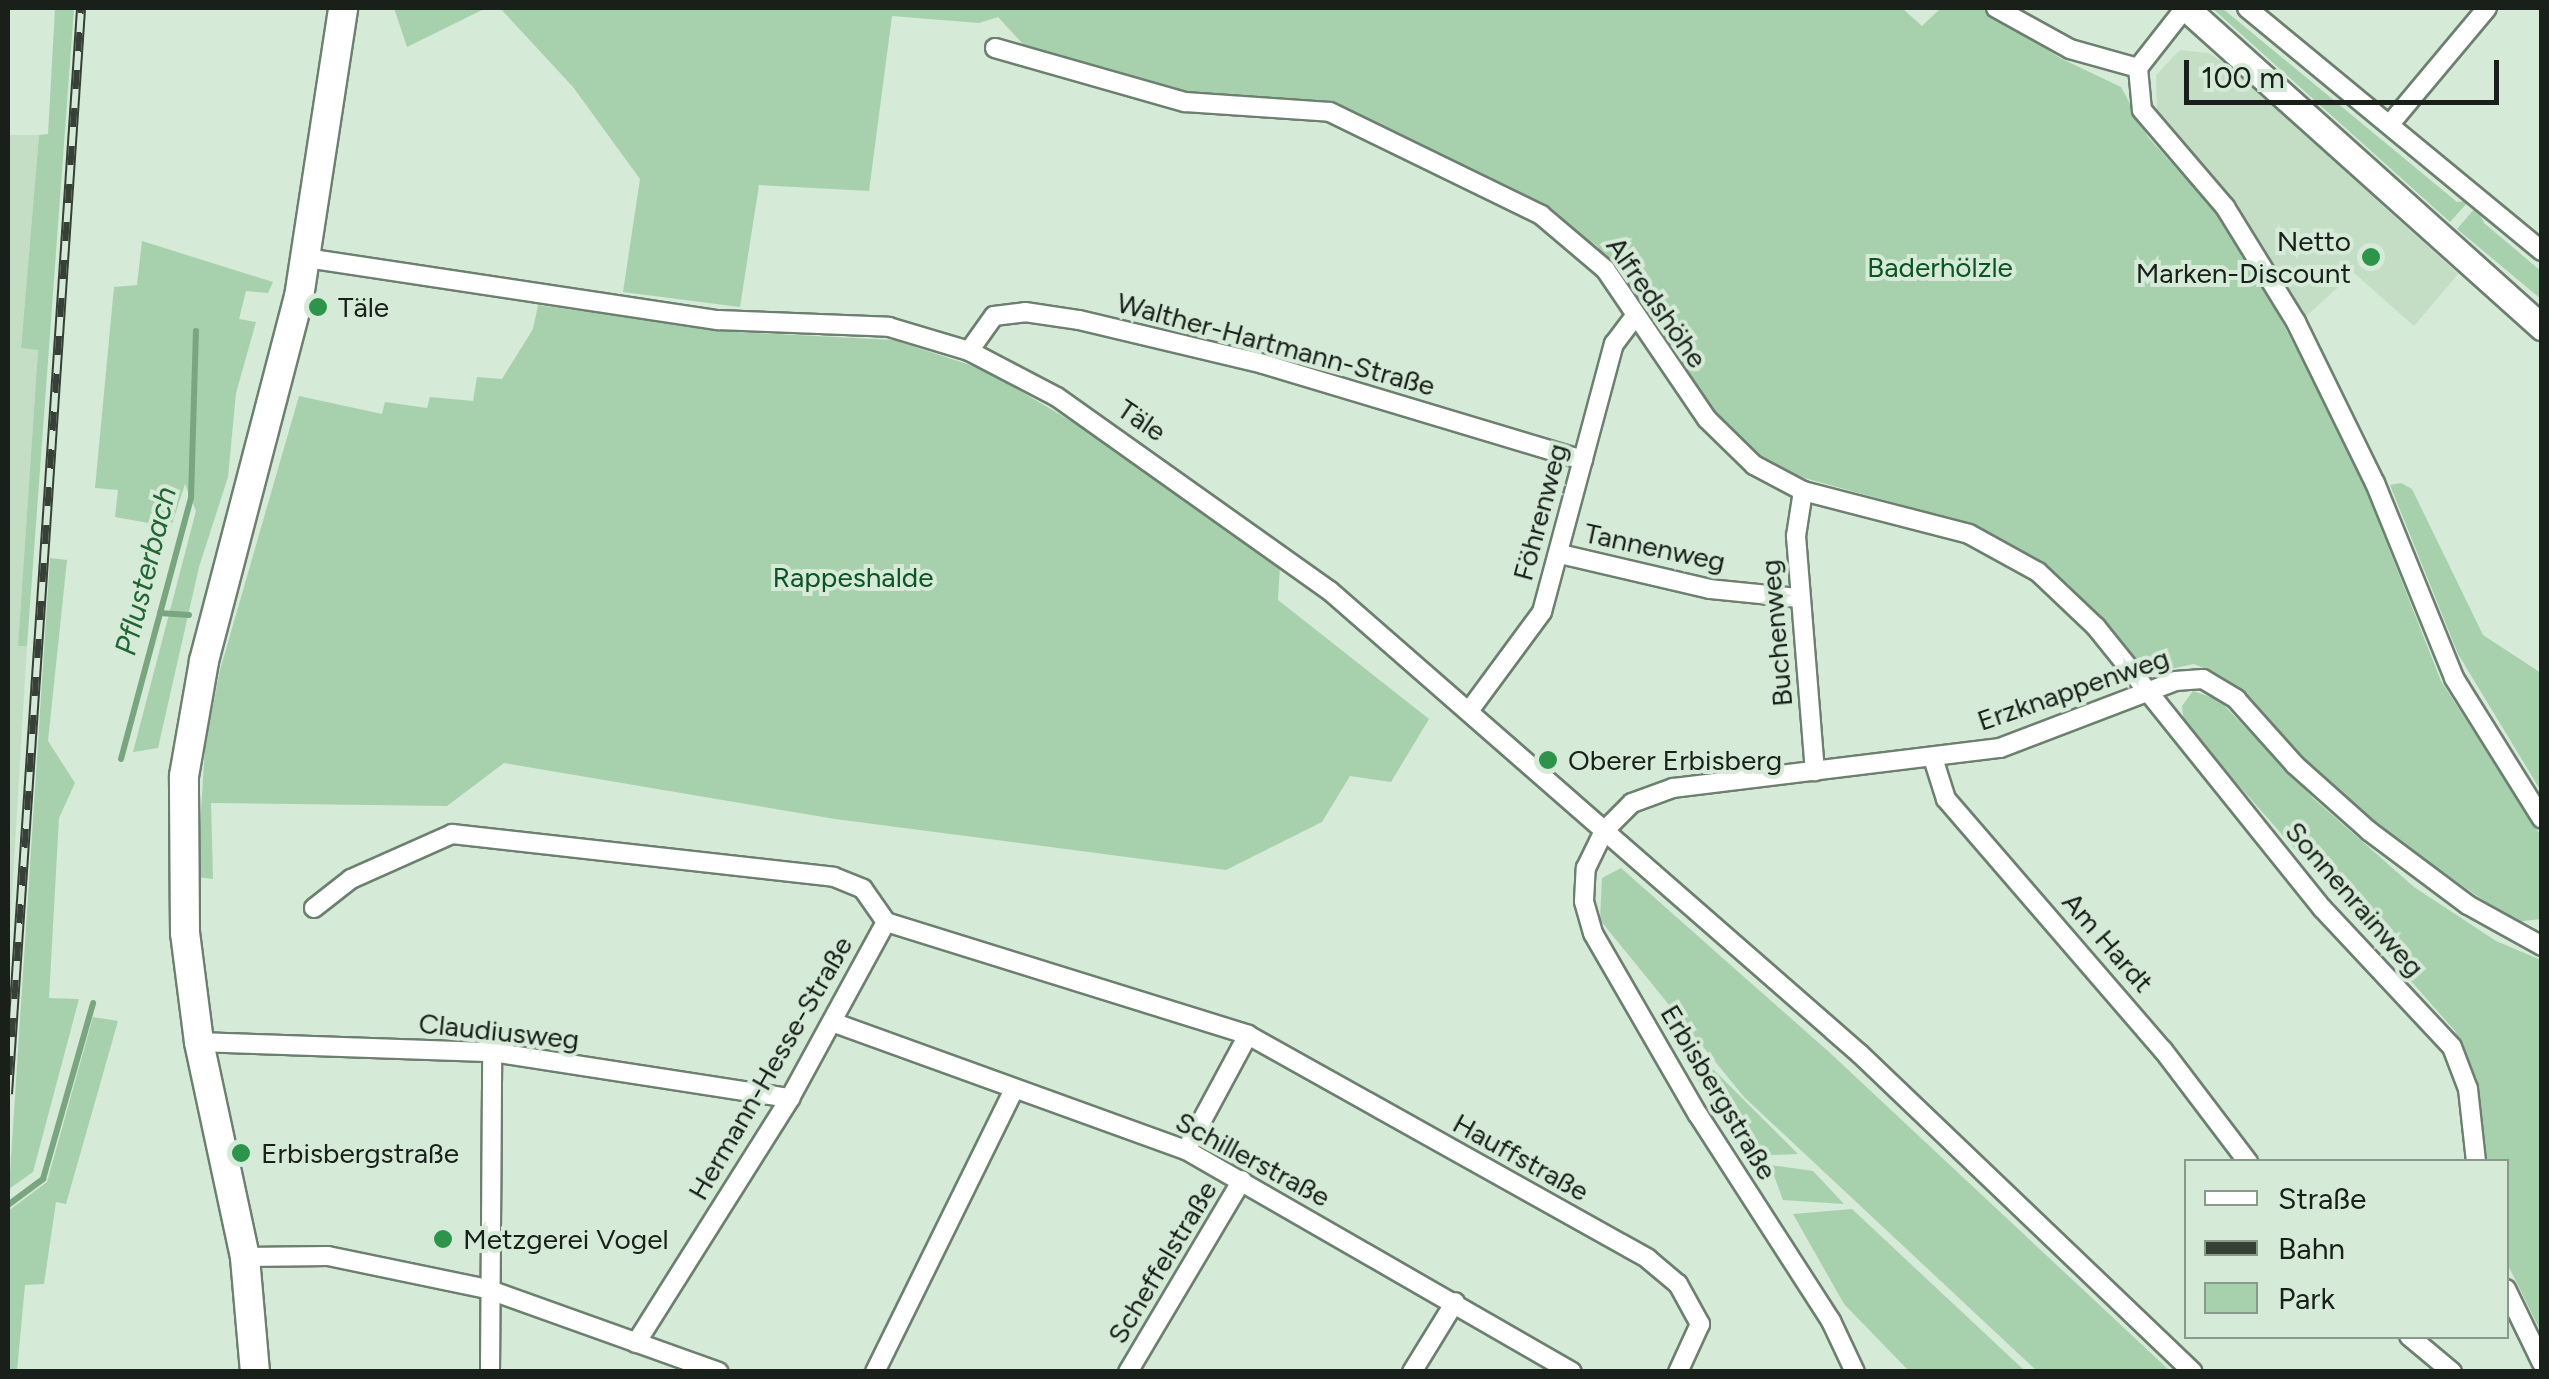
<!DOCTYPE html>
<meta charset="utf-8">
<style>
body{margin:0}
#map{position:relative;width:2549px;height:1379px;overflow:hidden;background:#d5ead7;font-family:Figtree,sans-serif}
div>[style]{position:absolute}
.built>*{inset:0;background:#c4dec6}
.green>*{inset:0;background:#a7d1ad}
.stream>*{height:6px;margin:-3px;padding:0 3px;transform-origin:3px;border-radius:3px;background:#79a680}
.roads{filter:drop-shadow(2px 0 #6d8070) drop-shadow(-2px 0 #6d8070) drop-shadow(0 2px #6d8070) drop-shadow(0 -2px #6d8070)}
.street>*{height:18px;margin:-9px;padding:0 9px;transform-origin:9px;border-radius:9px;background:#fff}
.secondary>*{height:25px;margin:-12.5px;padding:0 12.5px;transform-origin:12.5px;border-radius:12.5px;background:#fff}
.primary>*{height:28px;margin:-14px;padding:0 14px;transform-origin:14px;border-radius:14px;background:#fff}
.rail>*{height:10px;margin-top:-5px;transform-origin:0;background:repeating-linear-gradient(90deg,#d5ead7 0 19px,#364037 0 38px);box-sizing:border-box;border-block:2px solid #364037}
.dots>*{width:28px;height:28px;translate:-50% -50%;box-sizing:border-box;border:5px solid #d5ead7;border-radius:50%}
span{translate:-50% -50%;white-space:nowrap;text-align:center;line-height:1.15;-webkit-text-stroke:8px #d5ead7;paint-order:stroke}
.poi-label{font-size:28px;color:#182019}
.right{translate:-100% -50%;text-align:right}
.left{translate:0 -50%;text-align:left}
.park-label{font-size:28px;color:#0b5424}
.street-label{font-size:28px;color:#182019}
.water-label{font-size:30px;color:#216534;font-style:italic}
.frame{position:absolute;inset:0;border:10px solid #182019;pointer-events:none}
.legend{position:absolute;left:2184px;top:1159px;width:325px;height:180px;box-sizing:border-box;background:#d5ead7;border:2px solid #89998b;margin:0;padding:12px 18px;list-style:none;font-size:30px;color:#182019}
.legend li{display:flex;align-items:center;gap:20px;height:50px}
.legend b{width:50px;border:2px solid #89998b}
.scale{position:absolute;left:2184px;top:60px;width:315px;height:45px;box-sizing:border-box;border:5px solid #182019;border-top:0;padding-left:12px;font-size:30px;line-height:35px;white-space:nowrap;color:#182019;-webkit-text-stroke:8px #d5ead7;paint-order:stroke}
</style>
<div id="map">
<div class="built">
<i style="clip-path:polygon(2180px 50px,2208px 53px,2229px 66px,2458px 274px,2414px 326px,2354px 273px,2304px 318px,2238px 206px,2157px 112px,2156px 75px)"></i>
<i style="clip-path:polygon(8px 135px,39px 135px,21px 347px,38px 350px,18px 646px,27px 646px,8px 960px)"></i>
</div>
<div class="green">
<i style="clip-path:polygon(55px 8px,74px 8px,27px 646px,18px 646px,38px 350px,21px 348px,39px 135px,48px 134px)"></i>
<i style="clip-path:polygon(394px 8px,486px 8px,407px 47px)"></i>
<i style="clip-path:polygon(500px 8px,1902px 8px,1922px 26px,1941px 8px,1985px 8px,2060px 58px,2121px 87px,2148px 137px,2211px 207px,2253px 267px,2351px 452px,2441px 681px,2541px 836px,2541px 919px,2515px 922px,2416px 854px,2344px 797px,2221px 676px,2194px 664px,2147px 674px,2068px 584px,2021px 551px,1957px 520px,1775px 470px,1697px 395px,1597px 246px,1531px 200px,1373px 122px,1316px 101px,1199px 99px,1032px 54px,998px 17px,979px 23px,892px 16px,869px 191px,759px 185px,740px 307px,623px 292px,640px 179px,573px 87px)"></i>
<i style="clip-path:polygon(2212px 8px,2222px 8px,2457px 202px,2469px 201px,2450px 222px)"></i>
<i style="clip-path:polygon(2476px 207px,2484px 223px,2541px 271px,2541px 299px,2457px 229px)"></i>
<i style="clip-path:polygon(142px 241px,273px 282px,268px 293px,246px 291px,239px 319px,256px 322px,236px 393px,228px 477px,199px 567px,158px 748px,133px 752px,196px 511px,185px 484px,171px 527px,115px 517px,118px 490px,95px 488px,114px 287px,137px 285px)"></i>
<i style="clip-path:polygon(538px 305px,737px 332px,894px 340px,985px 370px,1098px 437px,1280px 565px,1278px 600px,1429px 719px,1391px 782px,1350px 776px,1322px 822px,1226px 870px,835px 819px,504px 763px,447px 806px,211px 803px,213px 879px,197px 877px,205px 746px,220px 670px,299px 396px,382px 414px,385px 402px,427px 408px,430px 397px,473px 401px,477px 377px,502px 379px,533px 329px)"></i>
<i style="clip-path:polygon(2401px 483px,2412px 489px,2483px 635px,2541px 673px,2541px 791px,2458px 654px,2390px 485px)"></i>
<i style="clip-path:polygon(50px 558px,67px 560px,48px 741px,75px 783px,59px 818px,49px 998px,79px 999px,33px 1172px,9px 1189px)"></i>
<i style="clip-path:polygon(2193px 691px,2219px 700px,2314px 799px,2414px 887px,2496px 941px,2541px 960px,2541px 1332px,2507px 1263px,2506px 1162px,2485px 1161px,2473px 1072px,2455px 1031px,2184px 723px,2182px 706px)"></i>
<i style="clip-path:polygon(1621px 868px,1829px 1052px,2170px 1371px,2037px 1371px,1744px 1097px,1600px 920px,1602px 878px)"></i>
<i style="clip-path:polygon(1658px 1014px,1798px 1154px,1744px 1156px)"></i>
<i style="clip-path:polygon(93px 1017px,118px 1021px,66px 1204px,56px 1202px,44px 1284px,25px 1285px,17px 1371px,8px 1371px,8px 1211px,47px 1182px)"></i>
<i style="clip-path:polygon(1770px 1165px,1813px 1171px,1844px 1204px,1783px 1200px)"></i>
<i style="clip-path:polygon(1852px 1209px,2025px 1371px,1909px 1371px,1844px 1304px,1793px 1214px)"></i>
</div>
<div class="stream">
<i style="left:160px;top:613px;width:29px;rotate:4deg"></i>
<i style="left:121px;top:759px;width:270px;rotate:-75deg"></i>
<i style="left:191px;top:498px;width:167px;rotate:-88.3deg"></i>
<i style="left:8px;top:1205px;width:44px;rotate:-36.6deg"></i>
<i style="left:43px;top:1179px;width:183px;rotate:-74.1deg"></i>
</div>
<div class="roads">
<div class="street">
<i style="left:1996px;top:8px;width:85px;rotate:29deg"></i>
<i style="left:2070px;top:49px;width:71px;rotate:15.6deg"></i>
<i style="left:2185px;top:8px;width:76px;rotate:128.1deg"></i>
<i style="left:2138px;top:68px;width:42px;rotate:84.6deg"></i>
<i style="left:2142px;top:110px;width:128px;rotate:49.4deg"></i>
<i style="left:2225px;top:207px;width:135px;rotate:58.3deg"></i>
<i style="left:2296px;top:322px;width:179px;rotate:63.9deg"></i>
<i style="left:2375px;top:483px;width:210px;rotate:67.9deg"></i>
<i style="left:2454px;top:678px;width:166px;rotate:58deg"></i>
<i style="left:2247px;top:8px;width:382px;rotate:39.5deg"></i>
<i style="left:995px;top:48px;width:198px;rotate:15.9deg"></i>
<i style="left:1185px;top:102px;width:145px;rotate:3.9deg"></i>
<i style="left:1330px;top:112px;width:235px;rotate:26deg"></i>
<i style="left:1541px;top:215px;width:84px;rotate:40.2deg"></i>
<i style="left:1605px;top:269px;width:181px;rotate:55.8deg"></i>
<i style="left:1707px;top:419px;width:66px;rotate:44.4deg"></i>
<i style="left:1754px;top:465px;width:55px;rotate:28deg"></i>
<i style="left:1803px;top:491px;width:171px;rotate:14.5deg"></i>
<i style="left:1969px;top:534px;width:79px;rotate:28.8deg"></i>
<i style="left:2038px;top:572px;width:80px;rotate:43.5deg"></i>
<i style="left:2096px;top:627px;width:361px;rotate:51.2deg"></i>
<i style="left:2322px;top:908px;width:190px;rotate:46.9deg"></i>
<i style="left:2452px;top:1047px;width:45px;rotate:69.1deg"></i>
<i style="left:2468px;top:1089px;width:73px;rotate:83.7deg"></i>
<i style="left:2390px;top:124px;width:151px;rotate:-50.1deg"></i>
<i style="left:306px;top:258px;width:417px;rotate:8.6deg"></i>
<i style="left:718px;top:320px;width:171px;rotate:2.3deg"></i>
<i style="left:889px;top:327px;width:84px;rotate:16.7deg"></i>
<i style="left:969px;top:351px;width:99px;rotate:27.6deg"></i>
<i style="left:1057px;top:397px;width:335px;rotate:35.4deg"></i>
<i style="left:1330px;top:591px;width:704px;rotate:41.14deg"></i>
<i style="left:1860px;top:1054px;width:460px;rotate:43.7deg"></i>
<i style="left:969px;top:351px;width:43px;rotate:-54.5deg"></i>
<i style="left:994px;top:316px;width:31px;rotate:-7deg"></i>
<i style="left:1025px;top:312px;width:55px;rotate:8.4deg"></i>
<i style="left:1079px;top:320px;width:189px;rotate:13.4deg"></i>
<i style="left:1263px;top:364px;width:334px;rotate:16.7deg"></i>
<i style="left:1803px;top:491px;width:46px;rotate:98.8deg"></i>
<i style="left:1796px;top:536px;width:236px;rotate:85.4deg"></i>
<i style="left:1560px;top:554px;width:154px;rotate:13.1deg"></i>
<i style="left:1710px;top:589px;width:89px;rotate:5.8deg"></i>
<i style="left:1469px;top:711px;width:123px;rotate:-53.6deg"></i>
<i style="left:1542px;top:612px;width:278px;rotate:-75deg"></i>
<i style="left:1614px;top:344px;width:36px;rotate:-53deg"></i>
<i style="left:1933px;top:758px;width:43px;rotate:72.4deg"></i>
<i style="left:1946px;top:799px;width:332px;rotate:49.2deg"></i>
<i style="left:2163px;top:1050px;width:141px;rotate:52.8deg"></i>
<i style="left:314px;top:908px;width:47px;rotate:-38.1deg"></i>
<i style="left:351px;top:879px;width:111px;rotate:-24deg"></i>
<i style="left:452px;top:834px;width:384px;rotate:6.4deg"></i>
<i style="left:834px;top:877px;width:31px;rotate:22deg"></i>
<i style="left:863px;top:889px;width:40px;rotate:55.1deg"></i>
<i style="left:886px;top:922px;width:379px;rotate:17.3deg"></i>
<i style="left:1248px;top:1035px;width:458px;rotate:29.2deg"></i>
<i style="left:1648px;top:1259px;width:39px;rotate:40deg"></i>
<i style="left:1678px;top:1284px;width:46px;rotate:61.2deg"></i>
<i style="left:1700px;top:1324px;width:53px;rotate:114.6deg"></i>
<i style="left:832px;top:1022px;width:376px;rotate:19.9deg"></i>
<i style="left:1186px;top:1150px;width:445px;rotate:29.9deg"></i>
<i style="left:199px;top:1042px;width:293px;rotate:2deg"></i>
<i style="left:492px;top:1052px;width:302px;rotate:8.8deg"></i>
<i style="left:1186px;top:1150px;width:131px;rotate:-61.7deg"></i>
<i style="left:245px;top:1257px;width:83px;rotate:-0.7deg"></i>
<i style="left:328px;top:1256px;width:162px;rotate:11.7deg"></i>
<i style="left:487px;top:1289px;width:246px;rotate:19.7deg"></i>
<i style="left:2506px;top:1289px;width:82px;rotate:64.1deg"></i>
<i style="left:2409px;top:1336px;width:56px;rotate:39.9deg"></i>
<i style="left:636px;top:1343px;width:289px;rotate:-57.8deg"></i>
<i style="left:790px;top:1098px;width:200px;rotate:-61.4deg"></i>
<i style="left:490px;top:1372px;width:320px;rotate:-89.6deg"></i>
<i style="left:875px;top:1372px;width:315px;rotate:-63.8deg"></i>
<i style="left:1128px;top:1372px;width:223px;rotate:-59.3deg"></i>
<i style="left:1412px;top:1372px;width:82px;rotate:-58.4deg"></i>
<i style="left:1855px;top:1372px;width:56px;rotate:-115.2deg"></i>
<i style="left:1831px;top:1321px;width:245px;rotate:-122.8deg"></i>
<i style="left:1698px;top:1115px;width:210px;rotate:-120deg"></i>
<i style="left:1593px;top:933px;width:33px;rotate:-106deg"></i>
<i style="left:1584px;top:901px;width:33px;rotate:-87deg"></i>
<i style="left:1586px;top:868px;width:41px;rotate:-64.1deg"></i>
<i style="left:1604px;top:831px;width:40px;rotate:-45deg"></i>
<i style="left:1632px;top:803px;width:44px;rotate:-20.1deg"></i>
<i style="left:1673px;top:788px;width:329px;rotate:-7deg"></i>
<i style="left:2000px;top:748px;width:187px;rotate:-20.9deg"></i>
<i style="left:2175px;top:681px;width:28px;rotate:-4deg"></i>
<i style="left:2203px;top:679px;width:39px;rotate:31deg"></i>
<i style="left:2236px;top:699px;width:89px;rotate:48.2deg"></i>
<i style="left:2295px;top:765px;width:99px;rotate:41.7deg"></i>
<i style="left:2369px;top:831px;width:124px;rotate:36.8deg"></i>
<i style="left:2468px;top:905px;width:85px;rotate:29deg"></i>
</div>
<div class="secondary">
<i style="left:2186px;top:8px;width:478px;rotate:41.9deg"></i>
</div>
<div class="primary">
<i style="left:255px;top:1372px;width:115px;rotate:-95deg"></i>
<i style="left:245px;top:1257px;width:220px;rotate:-102.1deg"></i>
<i style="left:199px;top:1042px;width:110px;rotate:-97.3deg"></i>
<i style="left:185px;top:933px;width:157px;rotate:-90.4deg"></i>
<i style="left:184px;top:776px;width:117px;rotate:-80.1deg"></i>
<i style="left:204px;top:661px;width:376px;rotate:-75.4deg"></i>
<i style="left:299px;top:297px;width:292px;rotate:-81.3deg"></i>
</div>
</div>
<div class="rail">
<i style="left:8px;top:1094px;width:1088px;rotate:-86.15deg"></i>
</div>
<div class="dots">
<i style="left:2371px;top:257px;background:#2d954b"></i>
<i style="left:318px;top:307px;background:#2d954b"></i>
<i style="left:1548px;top:760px;background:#2d954b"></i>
<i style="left:241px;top:1153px;background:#2d954b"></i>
<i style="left:443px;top:1239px;background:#2d954b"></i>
</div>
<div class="poi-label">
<span class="right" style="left:2351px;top:257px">Netto<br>Marken-Discount</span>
<span class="left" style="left:338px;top:307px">Täle</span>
<span class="left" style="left:1568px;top:760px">Oberer Erbisberg</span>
<span class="left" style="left:261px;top:1153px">Erbisbergstraße</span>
<span class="left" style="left:463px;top:1239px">Metzgerei Vogel</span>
</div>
<div class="park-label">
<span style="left:1940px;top:267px">Baderhölzle</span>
<span style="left:853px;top:577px">Rappeshalde</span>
</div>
<div class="street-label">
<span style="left:1657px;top:302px;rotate:55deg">Alfredshöhe</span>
<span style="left:1276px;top:344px;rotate:15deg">Walther-Hartmann-Straße</span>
<span style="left:1142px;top:420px;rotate:34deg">Täle</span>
<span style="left:1540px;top:512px;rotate:-75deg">Föhrenweg</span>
<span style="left:1655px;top:547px;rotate:12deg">Tannenweg</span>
<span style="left:1776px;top:633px;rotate:-95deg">Buchenweg</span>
<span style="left:2073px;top:689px;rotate:-19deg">Erzknappenweg</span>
<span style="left:2355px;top:899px;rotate:49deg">Sonnenrainweg</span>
<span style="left:2108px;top:942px;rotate:49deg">Am Hardt</span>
<span style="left:499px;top:1031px;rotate:6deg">Claudiusweg</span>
<span style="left:770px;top:1068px;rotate:-60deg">Hermann-Hesse-Straße</span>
<span style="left:1719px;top:1092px;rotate:59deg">Erbisbergstraße</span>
<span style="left:1521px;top:1157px;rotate:29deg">Hauffstraße</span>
<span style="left:1253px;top:1159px;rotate:28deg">Schillerstraße</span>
<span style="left:1162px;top:1262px;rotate:-59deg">Scheffelstraße</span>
</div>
<div class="water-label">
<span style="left:146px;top:571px;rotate:-76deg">Pflusterbach</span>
</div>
<div class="frame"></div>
<ul class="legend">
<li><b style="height:12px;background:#fff"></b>Straße</li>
<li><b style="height:12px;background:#364037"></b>Bahn</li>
<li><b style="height:28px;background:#a7d1ad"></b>Park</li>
</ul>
<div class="scale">100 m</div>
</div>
